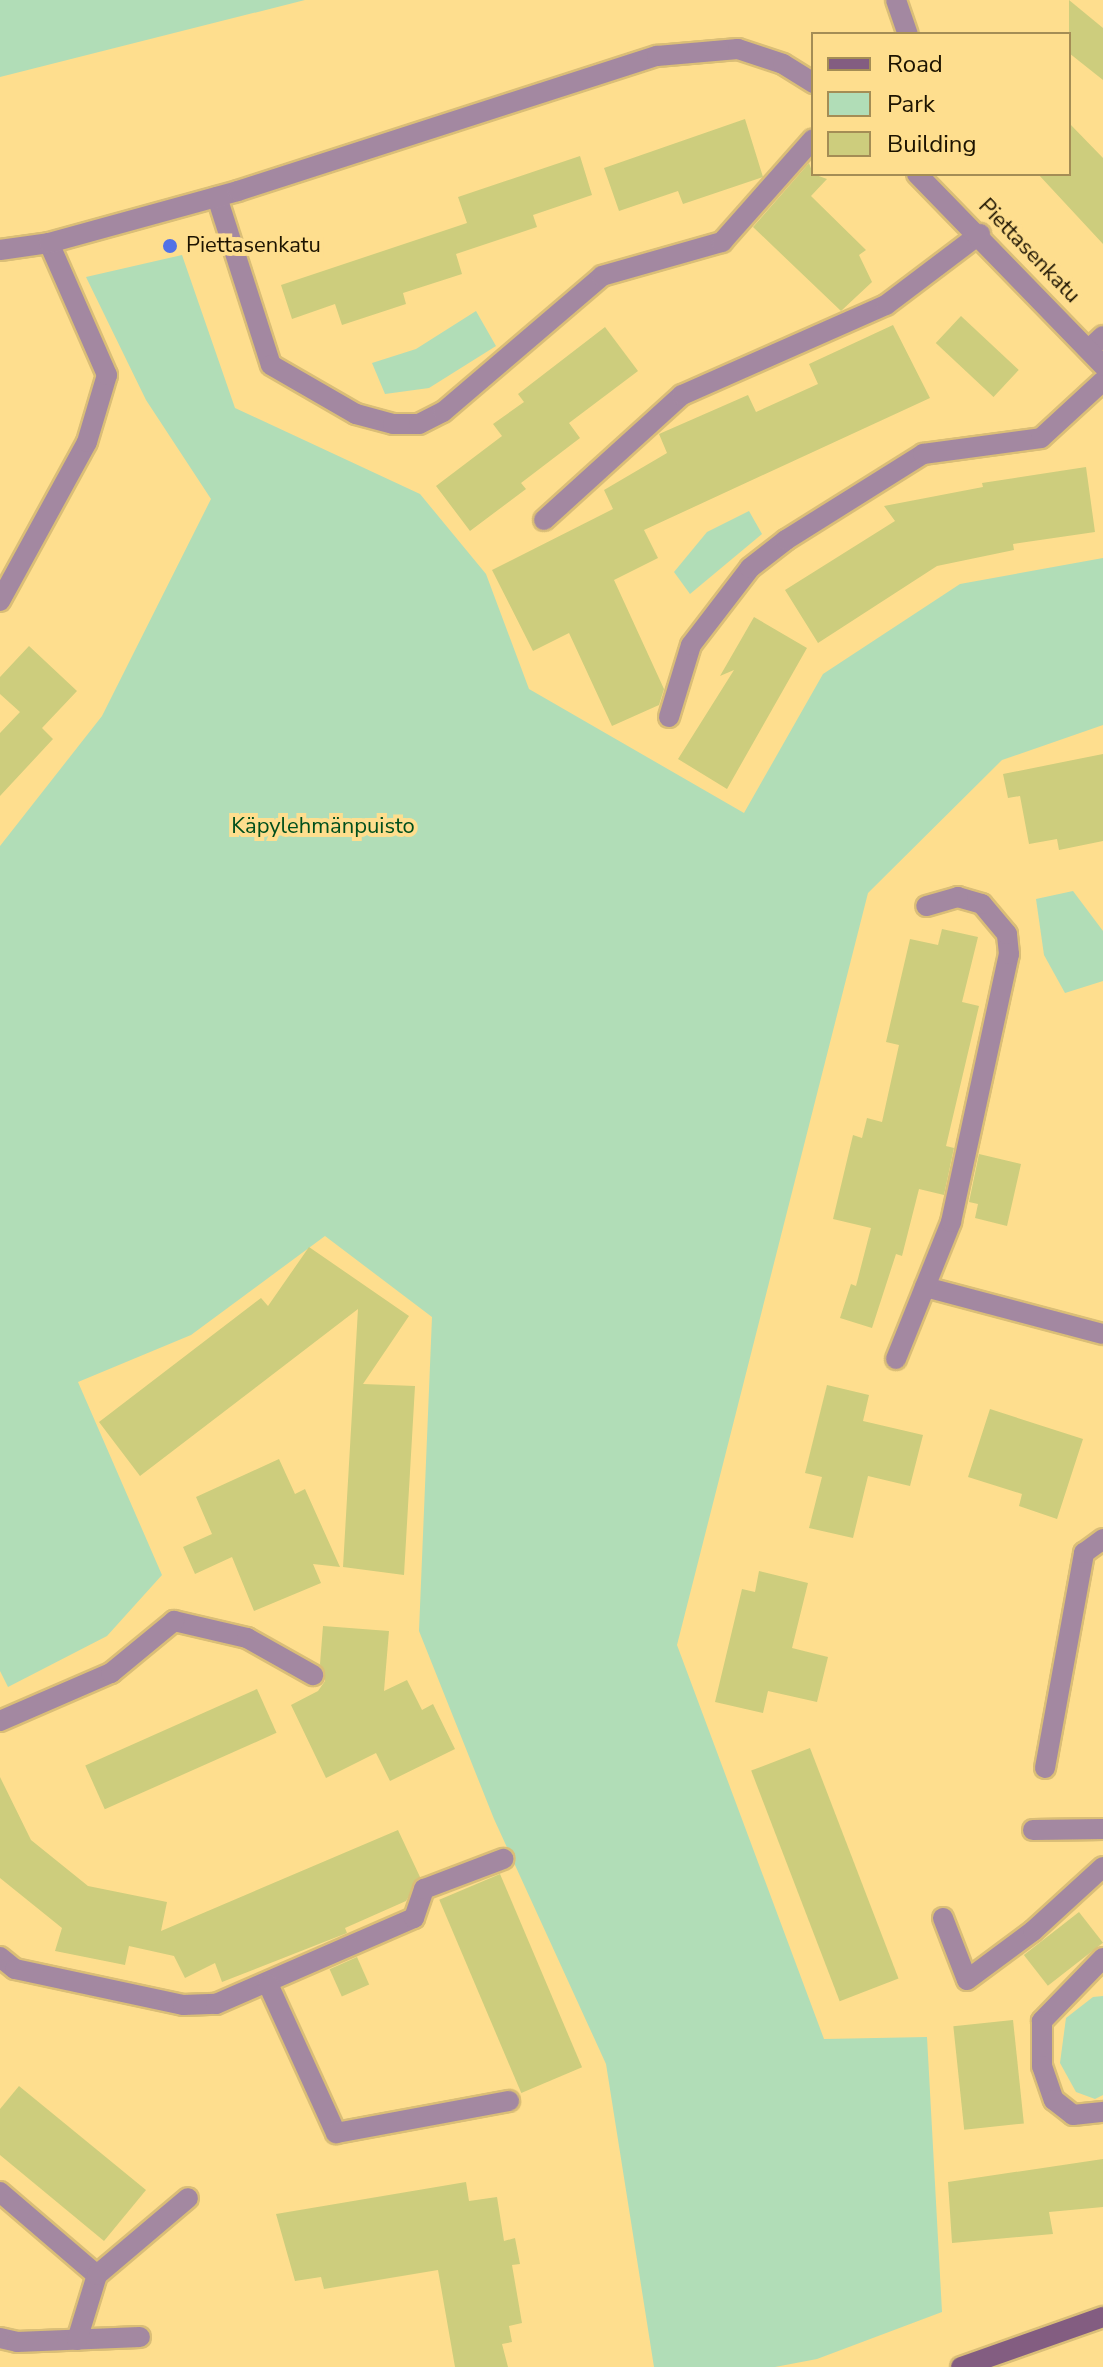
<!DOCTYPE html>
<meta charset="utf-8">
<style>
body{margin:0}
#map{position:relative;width:1103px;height:2367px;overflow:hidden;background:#fede8e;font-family:"Nunito Sans",sans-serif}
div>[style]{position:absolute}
.green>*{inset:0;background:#b1ddb7}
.building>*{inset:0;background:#cdcd7d;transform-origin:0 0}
.roads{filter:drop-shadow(2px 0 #dabe77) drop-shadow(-2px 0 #dabe77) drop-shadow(0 2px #dabe77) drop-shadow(0 -2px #dabe77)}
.service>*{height:20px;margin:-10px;padding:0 10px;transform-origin:10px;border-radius:10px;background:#a388a1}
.minor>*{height:20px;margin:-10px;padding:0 10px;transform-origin:10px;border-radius:10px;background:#a388a1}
.tertiary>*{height:20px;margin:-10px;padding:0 10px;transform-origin:10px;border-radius:10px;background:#a388a1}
.secondary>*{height:20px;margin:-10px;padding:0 10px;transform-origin:10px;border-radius:10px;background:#835d81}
.dots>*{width:22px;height:22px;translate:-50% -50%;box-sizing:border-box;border:4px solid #fede8e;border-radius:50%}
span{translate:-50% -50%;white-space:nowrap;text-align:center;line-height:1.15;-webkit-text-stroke:8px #fede8e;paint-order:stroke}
.poi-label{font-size:22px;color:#1c1300}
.left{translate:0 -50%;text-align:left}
.street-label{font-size:22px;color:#1c1300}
.park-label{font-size:22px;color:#004f1d}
.legend{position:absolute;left:811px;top:32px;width:260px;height:144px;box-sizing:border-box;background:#fede8e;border:2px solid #a48d55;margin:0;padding:10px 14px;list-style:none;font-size:24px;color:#1c1300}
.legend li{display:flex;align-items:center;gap:16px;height:40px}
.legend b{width:40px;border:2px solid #a48d55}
</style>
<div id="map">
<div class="green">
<i style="clip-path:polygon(0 0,305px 0,0 77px)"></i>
<i style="clip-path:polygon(182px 255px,235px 408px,420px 494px,486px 574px,529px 689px,744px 813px,823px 674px,960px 584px,1103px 558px,1103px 725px,1002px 760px,868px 893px,677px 1645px,824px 2039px,927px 2037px,942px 2312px,817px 2359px,775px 2367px,654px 2367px,606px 2064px,494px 1819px,419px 1631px,432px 1317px,325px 1236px,191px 1335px,78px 1382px,162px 1575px,107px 1636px,8px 1687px,0 1671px,0 846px,102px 716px,211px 499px,146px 400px,86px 277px)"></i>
<i style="clip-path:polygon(476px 311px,496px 346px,429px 388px,385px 394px,372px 363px,416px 349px)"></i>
<i style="clip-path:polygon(749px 511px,762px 534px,690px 594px,674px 572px,707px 532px)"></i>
<i style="clip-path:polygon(1073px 891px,1103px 931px,1103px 981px,1065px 993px,1044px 955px,1036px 899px)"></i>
<i style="clip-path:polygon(1103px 1996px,1103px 2095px,1095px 2099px,1076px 2092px,1060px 2063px,1066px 2018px,1093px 1997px)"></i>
</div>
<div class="building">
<i style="clip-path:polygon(1069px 0,1103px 28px,1103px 80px,1069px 53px)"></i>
<i style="clip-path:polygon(745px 119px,763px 177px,683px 204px,678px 191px,619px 211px,604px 168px)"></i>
<i style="clip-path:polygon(1069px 123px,1103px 158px,1103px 244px,1038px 174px,1069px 174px)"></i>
<i style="clip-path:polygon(580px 156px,592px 195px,533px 215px,537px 227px,456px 254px,462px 274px,403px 293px,406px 304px,342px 325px,335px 304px,292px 319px,281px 285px,467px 223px,458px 197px)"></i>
<i style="clip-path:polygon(809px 163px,813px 174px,827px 179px,811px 196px,866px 250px,859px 255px,872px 282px,841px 311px,753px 227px)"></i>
<i style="left:961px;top:316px;width:79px;height:37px;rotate:43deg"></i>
<i style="clip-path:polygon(893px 325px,930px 398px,644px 530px,658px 558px,614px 580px,664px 689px,659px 705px,612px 726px,569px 633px,533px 651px,492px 570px,613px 509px,604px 490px,667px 453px,659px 434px,748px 395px,756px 412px,818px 384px,809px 364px)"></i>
<i style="clip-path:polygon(605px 327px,638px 371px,569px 423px,580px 438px,521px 483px,526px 489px,470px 531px,436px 486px,502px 436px,493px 424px,524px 402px,518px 394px)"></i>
<i style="clip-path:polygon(1086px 467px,1095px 532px,1013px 544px,1014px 550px,937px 566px,818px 643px,785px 590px,895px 521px,884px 506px,983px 487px,982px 483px)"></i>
<i style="clip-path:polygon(754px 617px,807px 648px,727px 789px,678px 759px,734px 670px,720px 676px)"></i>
<i style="clip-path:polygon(29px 646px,77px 691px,42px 728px,53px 739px,0 796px,0 733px,20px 712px,0 694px,0 677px)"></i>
<i style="clip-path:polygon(1103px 754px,1103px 841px,1059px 850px,1057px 839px,1029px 844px,1020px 796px,1008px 798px,1003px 774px)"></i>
<i style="clip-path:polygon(942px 929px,978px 937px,962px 1002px,979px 1006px,946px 1146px,954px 1148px,944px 1195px,919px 1189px,902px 1256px,896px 1254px,872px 1328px,840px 1318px,851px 1284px,856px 1286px,871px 1228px,833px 1219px,853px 1135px,862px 1138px,867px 1118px,882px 1122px,899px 1045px,886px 1042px,910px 939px,938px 945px)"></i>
<i style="clip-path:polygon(979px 1154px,1021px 1164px,1007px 1226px,975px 1218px,978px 1204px,969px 1202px)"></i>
<i style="clip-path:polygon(309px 1247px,409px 1316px,363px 1384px,415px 1386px,404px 1575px,343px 1567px,358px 1309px,140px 1476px,99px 1422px,261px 1298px,268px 1306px)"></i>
<i style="clip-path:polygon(827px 1385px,869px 1395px,863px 1421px,923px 1435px,910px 1486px,868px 1476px,853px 1538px,809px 1528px,822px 1477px,805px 1473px)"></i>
<i style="clip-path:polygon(990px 1409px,1083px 1439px,1057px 1519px,1019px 1506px,1022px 1494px,968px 1477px)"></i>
<i style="clip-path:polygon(279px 1459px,295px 1494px,305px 1489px,340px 1567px,313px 1564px,321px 1583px,254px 1611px,232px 1557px,195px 1574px,183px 1547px,212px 1534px,196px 1497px)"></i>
<i style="clip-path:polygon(759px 1571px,808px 1583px,792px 1648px,828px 1657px,817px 1702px,768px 1691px,763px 1713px,715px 1702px,742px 1589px,755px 1592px)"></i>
<i style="clip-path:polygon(323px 1626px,389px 1631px,384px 1691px,407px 1680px,422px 1710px,433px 1704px,455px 1749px,390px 1781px,376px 1753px,326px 1778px,291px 1705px,318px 1691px,325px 1681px,320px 1664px)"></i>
<i style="left:257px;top:1689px;width:48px;height:188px;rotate:66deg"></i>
<i style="left:810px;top:1748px;width:247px;height:63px;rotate:69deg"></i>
<i style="clip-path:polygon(0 1777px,31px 1840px,88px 1886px,167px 1902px,161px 1931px,398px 1830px,420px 1877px,406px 1901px,345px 1928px,347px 1933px,222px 1982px,215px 1963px,185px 1978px,174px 1956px,129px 1946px,125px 1965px,55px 1951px,62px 1928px,0 1878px)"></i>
<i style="left:500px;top:1874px;width:210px;height:66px;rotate:67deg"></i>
<i style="left:1079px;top:1912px;width:39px;height:70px;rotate:52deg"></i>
<i style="left:357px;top:1957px;width:30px;height:30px;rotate:66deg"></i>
<i style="left:1013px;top:2020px;width:104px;height:60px;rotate:84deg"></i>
<i style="clip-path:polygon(19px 2086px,146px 2190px,104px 2241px,0 2155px,0 2109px)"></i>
<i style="clip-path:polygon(1103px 2159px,1103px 2207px,1049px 2212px,1053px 2234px,952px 2243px,948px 2182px)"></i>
<i style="clip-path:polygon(466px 2182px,469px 2201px,497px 2197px,504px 2241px,515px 2238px,520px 2264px,512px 2265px,522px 2323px,509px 2326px,512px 2342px,502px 2344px,508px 2367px,455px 2367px,438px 2270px,324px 2289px,321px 2277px,295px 2281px,276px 2214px)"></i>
</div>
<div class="roads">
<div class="service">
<i style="left:896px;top:0;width:36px;rotate:71deg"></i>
<i style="left:217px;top:197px;width:176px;rotate:72.2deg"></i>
<i style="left:271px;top:365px;width:98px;rotate:30deg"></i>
<i style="left:356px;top:414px;width:38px;rotate:15deg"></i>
<i style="left:393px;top:424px;width:26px"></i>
<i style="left:419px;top:424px;width:27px;rotate:-27deg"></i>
<i style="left:443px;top:412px;width:209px;rotate:-40.5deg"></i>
<i style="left:602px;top:276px;width:125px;rotate:-15.8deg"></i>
<i style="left:722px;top:242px;width:137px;rotate:-48.5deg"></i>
<i style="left:1089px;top:349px;width:19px;rotate:-43deg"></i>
<i style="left:544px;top:520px;width:186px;rotate:-42.2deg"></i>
<i style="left:682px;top:395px;width:223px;rotate:-23.8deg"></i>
<i style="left:886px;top:305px;width:118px;rotate:-37.1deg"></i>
<i style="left:0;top:601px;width:181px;rotate:-61.3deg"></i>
<i style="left:87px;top:442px;width:70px;rotate:-73.4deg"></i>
<i style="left:107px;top:375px;width:144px;rotate:-113.7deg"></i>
<i style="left:669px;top:717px;width:75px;rotate:-73deg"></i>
<i style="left:691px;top:645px;width:97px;rotate:-52.5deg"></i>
<i style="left:750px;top:568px;width:46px;rotate:-37.9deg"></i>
<i style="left:786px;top:540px;width:162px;rotate:-32.1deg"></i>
<i style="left:923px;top:454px;width:119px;rotate:-7.7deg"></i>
<i style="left:1041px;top:438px;width:84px;rotate:-42.6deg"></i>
<i style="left:925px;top:1287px;width:184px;rotate:14.8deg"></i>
<i style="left:896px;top:1359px;width:148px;rotate:-68.1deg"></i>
<i style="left:951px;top:1222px;width:274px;rotate:-77.8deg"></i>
<i style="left:1009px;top:954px;width:20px;rotate:-96deg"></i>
<i style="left:1007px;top:934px;width:39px;rotate:-130deg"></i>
<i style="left:982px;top:904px;width:25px;rotate:-164deg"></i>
<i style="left:958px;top:897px;width:33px;rotate:164deg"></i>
<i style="left:174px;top:1621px;width:75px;rotate:13.1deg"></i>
<i style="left:247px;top:1638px;width:76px;rotate:29.3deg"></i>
<i style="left:1045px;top:1768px;width:219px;rotate:-79.7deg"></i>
<i style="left:1084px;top:1553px;width:24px;rotate:-36deg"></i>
<i style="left:1033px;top:1830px;width:70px;rotate:-0.8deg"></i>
<i style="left:943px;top:1918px;width:66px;rotate:68.8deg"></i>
<i style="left:967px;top:1980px;width:82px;rotate:-36.6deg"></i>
<i style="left:1033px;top:1931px;width:95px;rotate:-42.4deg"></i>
<i style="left:0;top:1957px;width:19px;rotate:39deg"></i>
<i style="left:15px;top:1969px;width:172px;rotate:12.1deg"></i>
<i style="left:183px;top:2005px;width:33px;rotate:-2deg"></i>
<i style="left:216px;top:2004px;width:216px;rotate:-23.5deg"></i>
<i style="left:414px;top:1918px;width:31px;rotate:-71deg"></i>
<i style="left:424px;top:1889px;width:85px;rotate:-20.8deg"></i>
<i style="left:1103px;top:1958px;width:88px;rotate:134.1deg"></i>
<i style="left:1042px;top:2021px;width:45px;rotate:90deg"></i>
<i style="left:1042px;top:2066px;width:36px;rotate:71deg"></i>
<i style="left:1054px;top:2100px;width:24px;rotate:38deg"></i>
<i style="left:1073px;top:2115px;width:30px;rotate:-6deg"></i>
<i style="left:268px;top:1984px;width:164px;rotate:65.5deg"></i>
<i style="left:336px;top:2133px;width:176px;rotate:-10.5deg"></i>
<i style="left:0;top:2192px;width:128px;rotate:40.6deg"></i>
<i style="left:0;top:2338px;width:17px;rotate:13deg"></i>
<i style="left:17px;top:2342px;width:123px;rotate:-2.3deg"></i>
<i style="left:77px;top:2340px;width:68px;rotate:-72.9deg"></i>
<i style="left:97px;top:2275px;width:119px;rotate:-40.2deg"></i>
</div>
<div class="minor">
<i style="left:0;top:1721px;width:121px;rotate:-23.4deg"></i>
<i style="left:111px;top:1673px;width:82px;rotate:-39.5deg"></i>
</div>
<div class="tertiary">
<i style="left:917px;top:174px;width:267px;rotate:45.8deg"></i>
<i style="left:0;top:250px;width:49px;rotate:-8.1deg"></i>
<i style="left:49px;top:243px;width:196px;rotate:-15.4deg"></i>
<i style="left:238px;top:191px;width:440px;rotate:-17.9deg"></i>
<i style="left:657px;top:56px;width:81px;rotate:-4.9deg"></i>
<i style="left:738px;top:49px;width:47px;rotate:18.4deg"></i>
<i style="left:783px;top:64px;width:36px;rotate:32deg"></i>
</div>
<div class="secondary">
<i style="left:961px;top:2367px;width:151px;rotate:-19.4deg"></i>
</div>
</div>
<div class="dots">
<i style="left:170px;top:246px;background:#5272e7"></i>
</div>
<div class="poi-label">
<span class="left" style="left:186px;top:246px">Piettasenkatu</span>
</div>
<div class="street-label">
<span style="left:1029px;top:251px;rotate:46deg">Piettasenkatu</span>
</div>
<div class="park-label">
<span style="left:323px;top:827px">Käpylehmänpuisto</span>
</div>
<ul class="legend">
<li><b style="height:10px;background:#835d81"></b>Road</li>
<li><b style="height:22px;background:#b1ddb7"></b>Park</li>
<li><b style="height:22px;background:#cdcd7d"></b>Building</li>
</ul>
</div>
